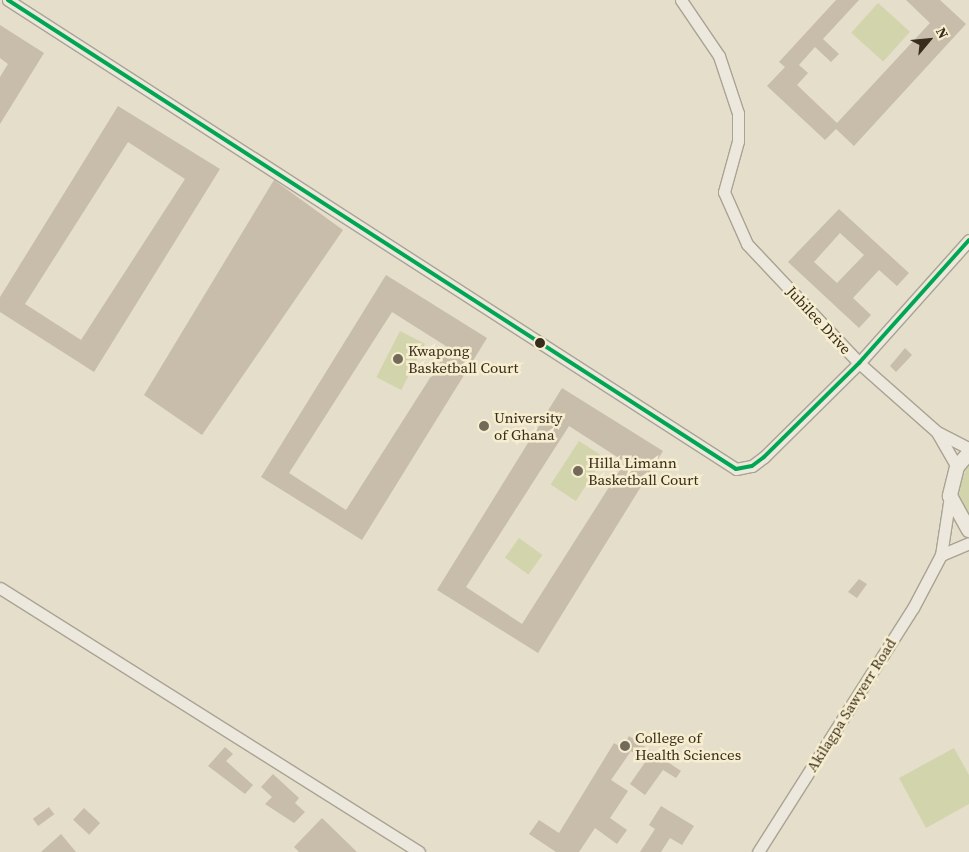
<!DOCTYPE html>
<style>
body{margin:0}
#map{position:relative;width:969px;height:852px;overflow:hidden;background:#e4deca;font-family:"Source Serif 4",serif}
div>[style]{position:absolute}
.green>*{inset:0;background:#d2d5ac;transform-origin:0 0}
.building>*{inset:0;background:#c8bcab;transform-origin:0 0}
.roads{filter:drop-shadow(1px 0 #a9a394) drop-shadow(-1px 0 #a9a394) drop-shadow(0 1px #a9a394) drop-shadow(0 -1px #a9a394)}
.minor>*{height:11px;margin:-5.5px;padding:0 5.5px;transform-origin:5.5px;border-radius:5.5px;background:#ece8dd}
.tertiary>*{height:14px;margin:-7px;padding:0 7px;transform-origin:7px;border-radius:7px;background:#ece8dd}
.bus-1>*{height:4px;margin:-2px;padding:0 2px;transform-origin:2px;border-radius:2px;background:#00a651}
.dots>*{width:14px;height:14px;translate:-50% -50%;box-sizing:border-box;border:2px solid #f7eed0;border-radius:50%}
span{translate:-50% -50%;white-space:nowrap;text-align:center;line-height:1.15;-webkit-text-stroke:5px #f7eed0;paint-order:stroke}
.street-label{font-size:15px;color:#382c1c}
.poi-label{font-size:15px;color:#382c1c}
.left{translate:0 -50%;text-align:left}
.north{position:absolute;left:904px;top:15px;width:50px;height:50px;-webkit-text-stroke:4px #f7eed0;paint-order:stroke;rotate:62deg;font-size:14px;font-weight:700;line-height:20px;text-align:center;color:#382c1c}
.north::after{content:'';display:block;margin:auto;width:18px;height:22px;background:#382c1c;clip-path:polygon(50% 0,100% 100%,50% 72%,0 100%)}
</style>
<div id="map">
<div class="green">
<i style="left:878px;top:3px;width:43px;height:40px;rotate:42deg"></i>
<i style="left:400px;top:331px;width:28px;height:52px;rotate:27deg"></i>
<i style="left:579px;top:441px;width:30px;height:52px;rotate:33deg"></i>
<i style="clip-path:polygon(969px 460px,969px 522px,957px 496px)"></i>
<i style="left:519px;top:538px;width:29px;height:24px;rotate:36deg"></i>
<i style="clip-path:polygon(954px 748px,969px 775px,969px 804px,926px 828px,899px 778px)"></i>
</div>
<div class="building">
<i style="clip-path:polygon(836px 0,859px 0,823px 39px,839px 54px,831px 62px,815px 47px,799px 65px,808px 73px,797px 85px,837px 123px,930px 23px,906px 0,940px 0,966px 24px,854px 146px,836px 129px,825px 140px,767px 86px,785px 67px,779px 62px)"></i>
<i style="clip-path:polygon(0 25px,44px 53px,0 124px,0 77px,8px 64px,0 58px)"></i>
<i style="clip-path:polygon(evenodd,118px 106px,220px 169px,94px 372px,0 312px,0 297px,118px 106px,128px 142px,185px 179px,81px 340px,25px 304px,128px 142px)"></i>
<i style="clip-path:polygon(274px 180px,343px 230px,202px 435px,144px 395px)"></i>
<i style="clip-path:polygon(evenodd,839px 209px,909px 273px,897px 286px,879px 270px,853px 298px,871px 315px,859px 328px,788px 262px,839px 209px,840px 233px,864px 255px,837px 283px,814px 262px,840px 233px)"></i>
<i style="clip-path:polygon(evenodd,386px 275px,487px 338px,362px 540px,261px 477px,386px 275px,392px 312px,449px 348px,346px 510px,289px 473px,392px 312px)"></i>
<i style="clip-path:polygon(905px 348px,912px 355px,896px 372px,890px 366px)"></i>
<i style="clip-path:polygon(evenodd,562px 388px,663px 451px,538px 653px,437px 590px,562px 388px,569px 426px,625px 462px,522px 624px,466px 587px,569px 426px)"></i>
<i style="clip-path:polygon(859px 579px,867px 584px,857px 598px,848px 592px)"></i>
<i style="clip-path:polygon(629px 736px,681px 771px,676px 778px,663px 770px,645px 795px,630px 784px,646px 761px,631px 751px,611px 780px,628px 791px,610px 818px,627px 830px,617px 844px,595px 828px,579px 852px,556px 852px,529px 834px,539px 820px,559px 833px,614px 743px,622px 748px)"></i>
<i style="clip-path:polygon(225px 747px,233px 754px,226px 761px,253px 785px,245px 794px,208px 766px)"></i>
<i style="clip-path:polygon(273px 774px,299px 798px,295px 803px,305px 812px,294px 823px,265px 804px,272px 797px,261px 787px)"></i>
<i style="clip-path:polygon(661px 806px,694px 826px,682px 845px,670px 838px,661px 852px,640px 852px,655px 829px,649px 825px)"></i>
<i style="left:49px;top:807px;width:9px;height:20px;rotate:54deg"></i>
<i style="left:84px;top:808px;width:22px;height:16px;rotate:43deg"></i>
<i style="clip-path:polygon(322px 818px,357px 852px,299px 852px,294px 847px)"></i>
<i style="clip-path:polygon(61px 834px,76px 852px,41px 852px)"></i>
</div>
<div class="roads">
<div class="minor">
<i style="left:8px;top:0;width:866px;rotate:32.79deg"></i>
<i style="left:736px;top:469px;width:16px;rotate:-11deg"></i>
<i style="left:752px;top:466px;width:15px;rotate:-37deg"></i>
<i style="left:764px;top:457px;width:134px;rotate:-44.7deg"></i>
<i style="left:859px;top:363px;width:165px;rotate:-48.2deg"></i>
<i style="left:681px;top:0;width:68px;rotate:55.8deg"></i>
<i style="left:719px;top:56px;width:60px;rotate:71.6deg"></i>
<i style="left:738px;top:113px;width:28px;rotate:90deg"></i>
<i style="left:738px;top:141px;width:53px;rotate:105.4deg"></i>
<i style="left:724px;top:192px;width:57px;rotate:66.1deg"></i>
<i style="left:747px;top:244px;width:163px;rotate:46.7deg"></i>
<i style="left:859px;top:363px;width:104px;rotate:41.5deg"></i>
<i style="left:937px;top:432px;width:36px;rotate:27deg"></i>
<i style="left:938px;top:434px;width:38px;rotate:60deg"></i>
<i style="left:941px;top:555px;width:30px;rotate:-23deg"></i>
<i style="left:0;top:588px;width:495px;rotate:32.2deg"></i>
<i style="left:758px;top:852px;width:289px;rotate:-57.6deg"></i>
<i style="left:913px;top:608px;width:60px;rotate:-62.2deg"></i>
<i style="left:941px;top:555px;width:60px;rotate:-81.3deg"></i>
</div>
<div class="tertiary">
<i style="left:969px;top:453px;width:18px;rotate:131deg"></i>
<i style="left:957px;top:467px;width:30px;rotate:104deg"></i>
<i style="left:950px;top:496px;width:39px;rotate:61deg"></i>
</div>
</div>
<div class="bus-1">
<i style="left:8px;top:0;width:866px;rotate:32.79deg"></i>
<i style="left:736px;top:469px;width:16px;rotate:-11deg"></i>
<i style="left:752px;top:466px;width:15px;rotate:-37deg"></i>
<i style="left:764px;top:457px;width:134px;rotate:-44.7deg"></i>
<i style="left:859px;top:363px;width:165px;rotate:-48.2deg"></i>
</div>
<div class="dots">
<i style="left:540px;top:343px;background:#382c1c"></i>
<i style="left:398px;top:359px;background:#746a59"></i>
<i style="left:484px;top:426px;background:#746a59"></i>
<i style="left:578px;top:471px;background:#746a59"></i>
<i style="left:625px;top:746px;background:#746a59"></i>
</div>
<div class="street-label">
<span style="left:819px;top:320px;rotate:47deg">Jubilee Drive</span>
<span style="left:851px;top:705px;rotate:-58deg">Akilagpa Sawyerr Road</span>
</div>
<div class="poi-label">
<span class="left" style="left:408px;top:359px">Kwapong<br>Basketball Court</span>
<span class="left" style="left:494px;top:426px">University<br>of Ghana</span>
<span class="left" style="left:588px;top:471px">Hilla Limann<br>Basketball Court</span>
<span class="left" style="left:635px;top:746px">College of<br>Health Sciences</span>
</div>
<div class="north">N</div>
</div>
